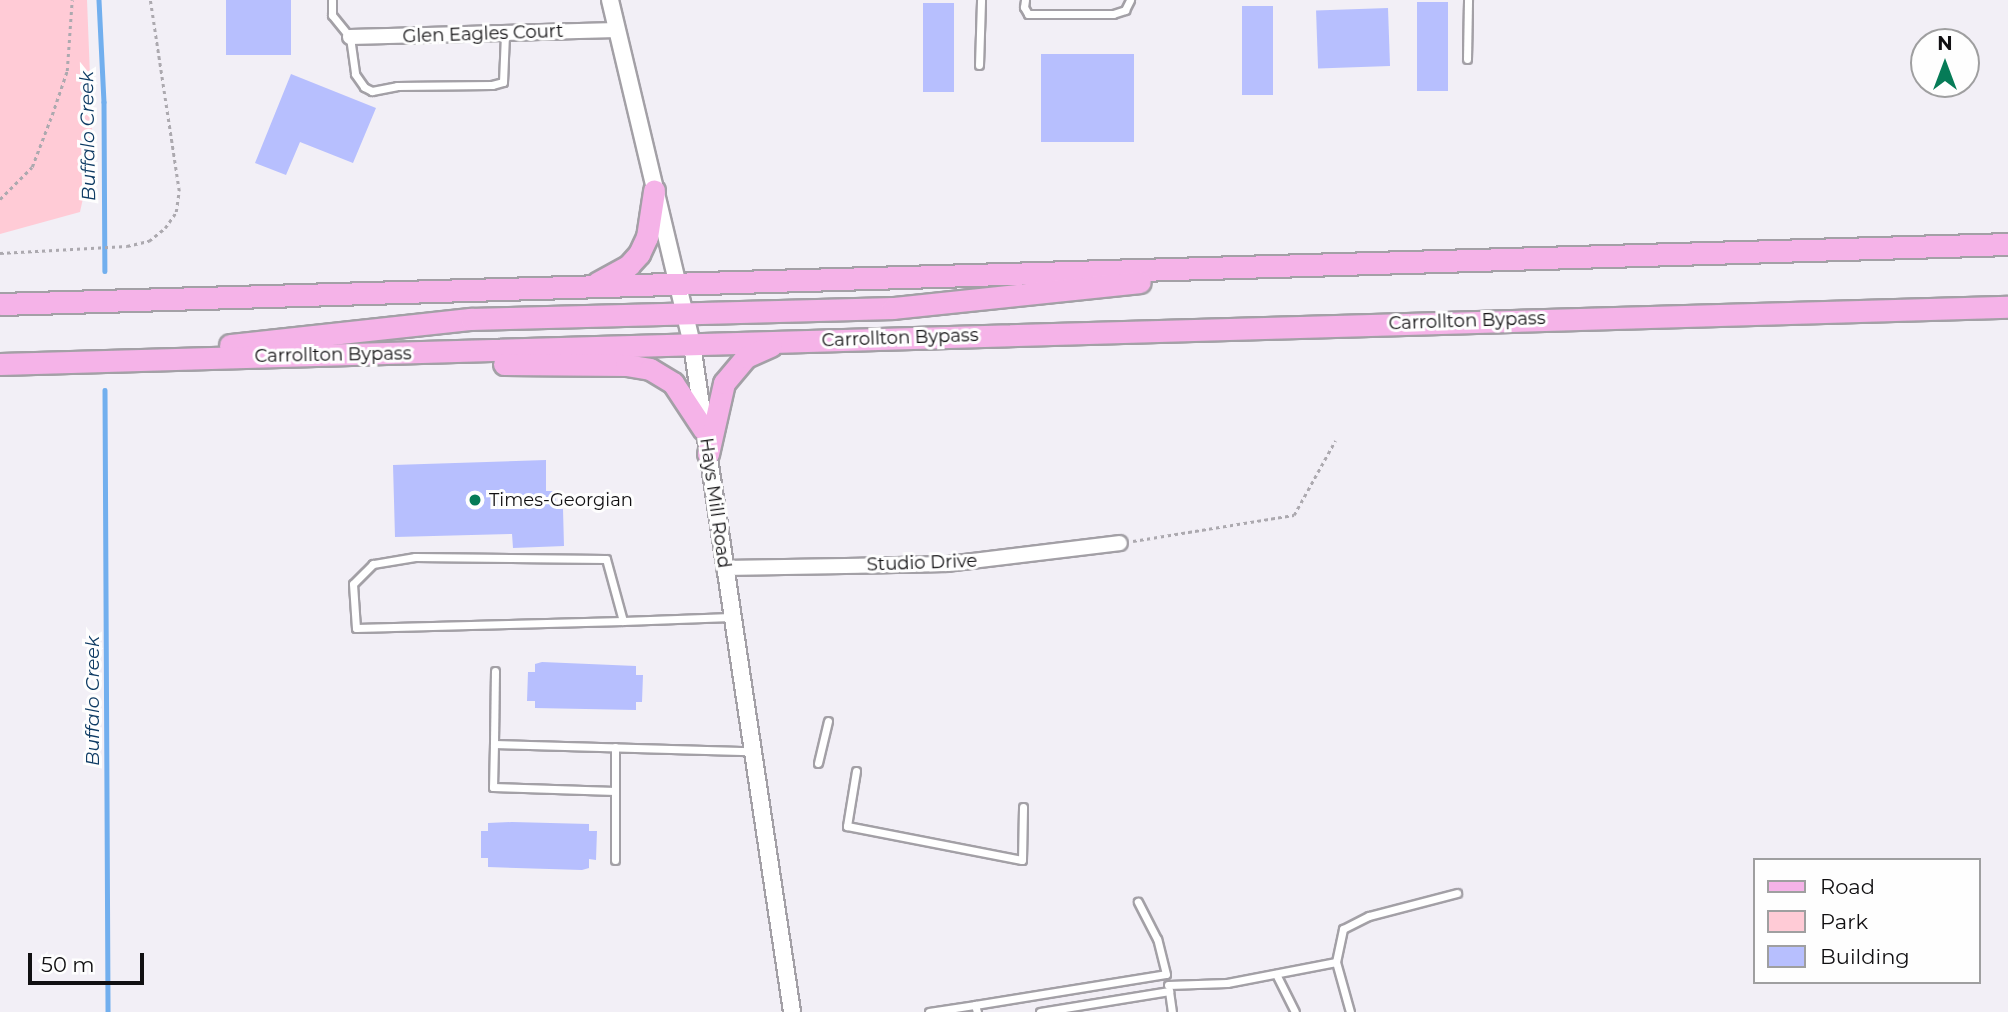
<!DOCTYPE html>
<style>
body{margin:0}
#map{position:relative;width:2008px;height:1012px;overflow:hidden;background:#f2eff6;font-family:Montserrat,sans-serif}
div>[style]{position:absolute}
.green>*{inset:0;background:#ffcbd6}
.stream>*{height:4.5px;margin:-2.25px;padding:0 2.25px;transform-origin:2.25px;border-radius:2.25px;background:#72afee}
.building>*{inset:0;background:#b7bffe;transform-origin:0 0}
.path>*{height:2.5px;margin-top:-1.25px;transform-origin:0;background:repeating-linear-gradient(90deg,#aca9af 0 3.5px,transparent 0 7px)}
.roads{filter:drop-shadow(2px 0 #a3a0a6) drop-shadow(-2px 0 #a3a0a6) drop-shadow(0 2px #a3a0a6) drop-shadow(0 -2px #a3a0a6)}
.service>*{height:7px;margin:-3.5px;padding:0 3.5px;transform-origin:3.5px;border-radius:3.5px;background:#fff}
.minor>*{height:14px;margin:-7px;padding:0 7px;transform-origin:7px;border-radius:7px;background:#fff}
.tertiary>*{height:16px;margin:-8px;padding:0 8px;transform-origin:8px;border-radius:8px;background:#fff}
.primary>*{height:21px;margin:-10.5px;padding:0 10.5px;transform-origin:10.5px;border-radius:10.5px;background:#f5b3e8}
.dots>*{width:19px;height:19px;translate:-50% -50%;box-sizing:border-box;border:4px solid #fefefe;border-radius:50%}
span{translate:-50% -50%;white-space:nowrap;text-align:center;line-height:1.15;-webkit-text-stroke:6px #fefefe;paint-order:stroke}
.street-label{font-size:18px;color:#111012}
.poi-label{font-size:18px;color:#111012}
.left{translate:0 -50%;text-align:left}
.water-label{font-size:19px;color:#0e3b64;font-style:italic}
.legend{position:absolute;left:1753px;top:858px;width:228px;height:126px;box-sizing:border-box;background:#fefefe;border:2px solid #9f9fa0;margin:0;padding:9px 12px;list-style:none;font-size:21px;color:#111012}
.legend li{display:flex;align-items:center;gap:14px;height:35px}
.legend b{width:35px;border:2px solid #9f9fa0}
.north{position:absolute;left:1910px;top:28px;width:70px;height:70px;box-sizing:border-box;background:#fefefe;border:2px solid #9f9fa0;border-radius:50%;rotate:0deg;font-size:19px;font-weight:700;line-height:28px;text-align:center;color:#111012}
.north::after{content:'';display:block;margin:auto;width:24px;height:32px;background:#067b57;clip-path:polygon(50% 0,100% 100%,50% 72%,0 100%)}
.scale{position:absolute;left:28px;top:953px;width:116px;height:32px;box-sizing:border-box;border:4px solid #111012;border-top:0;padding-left:9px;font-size:21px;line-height:24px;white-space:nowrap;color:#111012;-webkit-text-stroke:5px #fefefe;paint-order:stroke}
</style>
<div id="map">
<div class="green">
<i style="clip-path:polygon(0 0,87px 0,93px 152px,80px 212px,0 234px)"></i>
</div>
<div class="stream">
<i style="left:99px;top:0;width:102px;rotate:87.2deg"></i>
<i style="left:104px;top:102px;width:169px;rotate:89.7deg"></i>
<i style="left:105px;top:390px;width:622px;rotate:89.72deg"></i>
</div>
<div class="building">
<i style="left:226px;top:0;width:65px;height:55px"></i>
<i style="left:1417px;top:2px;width:31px;height:89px"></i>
<i style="left:923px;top:3px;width:31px;height:89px"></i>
<i style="left:1242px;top:6px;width:31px;height:89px"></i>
<i style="left:1388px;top:8px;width:58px;height:72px;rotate:88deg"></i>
<i style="left:1134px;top:54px;width:88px;height:93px;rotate:90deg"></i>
<i style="clip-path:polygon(291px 74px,376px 108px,353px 163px,300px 142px,286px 175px,255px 163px)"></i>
<i style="clip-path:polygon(546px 460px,546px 491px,556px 491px,556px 509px,563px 509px,564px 546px,513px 548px,512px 534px,395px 537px,393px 465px)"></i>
<i style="clip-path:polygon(542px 662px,636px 666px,636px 675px,643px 675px,642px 702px,636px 702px,636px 710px,535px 708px,535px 701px,527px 701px,528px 672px,535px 672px,535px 664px)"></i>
<i style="clip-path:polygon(512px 822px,589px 824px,589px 831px,597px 831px,596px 860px,589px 859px,589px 868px,582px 870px,488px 867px,488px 858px,481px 858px,481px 831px,488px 831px,488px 823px)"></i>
</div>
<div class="path">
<i style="left:0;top:199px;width:45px;rotate:-45deg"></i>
<i style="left:32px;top:167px;width:56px;rotate:-69deg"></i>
<i style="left:52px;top:115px;width:46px;rotate:-71.2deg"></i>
<i style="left:67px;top:71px;width:71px;rotate:-86deg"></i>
<i style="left:0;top:253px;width:127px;rotate:-3.2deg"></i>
<i style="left:127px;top:246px;width:23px;rotate:-13deg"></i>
<i style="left:149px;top:241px;width:21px;rotate:-39deg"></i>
<i style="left:165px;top:228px;width:19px;rotate:-55deg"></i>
<i style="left:176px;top:212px;width:21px;rotate:-82deg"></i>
<i style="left:179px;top:191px;width:193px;rotate:-98.6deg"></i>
<i style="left:1133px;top:541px;width:163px;rotate:-9.2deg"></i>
<i style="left:1294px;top:515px;width:85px;rotate:-61deg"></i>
</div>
<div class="roads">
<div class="service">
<i style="left:332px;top:0;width:15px;rotate:90deg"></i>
<i style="left:332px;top:15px;width:28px;rotate:51deg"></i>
<i style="left:350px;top:37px;width:37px;rotate:82deg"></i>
<i style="left:355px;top:74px;width:16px;rotate:55deg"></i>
<i style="left:364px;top:87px;width:9px;rotate:27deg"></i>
<i style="left:372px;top:91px;width:25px;rotate:-11deg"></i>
<i style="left:397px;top:86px;width:95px;rotate:-0.6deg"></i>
<i style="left:492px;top:85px;width:11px;rotate:-15deg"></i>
<i style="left:503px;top:82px;width:48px;rotate:-87.6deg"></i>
<i style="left:1025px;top:0;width:7px;rotate:98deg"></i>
<i style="left:1024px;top:7px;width:8px;rotate:60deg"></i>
<i style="left:1028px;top:14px;width:85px"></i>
<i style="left:1113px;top:14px;width:13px;rotate:-18deg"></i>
<i style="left:1125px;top:10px;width:11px;rotate:-63deg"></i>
<i style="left:1467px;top:59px;width:59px;rotate:-89deg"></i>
<i style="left:979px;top:65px;width:65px;rotate:-88.2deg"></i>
<i style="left:623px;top:621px;width:64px;rotate:-105.3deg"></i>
<i style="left:606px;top:559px;width:191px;rotate:-179.4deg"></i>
<i style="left:415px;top:557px;width:43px;rotate:170.5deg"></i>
<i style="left:373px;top:564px;width:28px;rotate:135deg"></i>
<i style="left:353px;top:584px;width:44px;rotate:86.1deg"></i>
<i style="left:356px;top:628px;width:267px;rotate:-1.5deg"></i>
<i style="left:623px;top:621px;width:108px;rotate:-2.1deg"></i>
<i style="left:495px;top:671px;width:73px;rotate:90.8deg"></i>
<i style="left:494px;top:744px;width:256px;rotate:1.6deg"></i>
<i style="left:494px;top:744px;width:43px;rotate:91.3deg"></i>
<i style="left:493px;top:787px;width:122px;rotate:1.9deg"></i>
<i style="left:615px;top:791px;width:69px;rotate:90deg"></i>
<i style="left:818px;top:763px;width:43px;rotate:-76.6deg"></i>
<i style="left:856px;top:771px;width:56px;rotate:99.3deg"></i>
<i style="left:847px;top:826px;width:178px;rotate:11deg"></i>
<i style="left:1022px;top:860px;width:53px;rotate:-88.9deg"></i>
<i style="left:615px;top:791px;width:44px;rotate:-90deg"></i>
<i style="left:1276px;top:974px;width:42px;rotate:63.4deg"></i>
<i style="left:1168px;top:985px;width:59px;rotate:-1.9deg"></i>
<i style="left:1227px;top:983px;width:111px;rotate:-10.9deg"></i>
<i style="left:975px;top:1005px;width:193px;rotate:-9.2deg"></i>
<i style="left:1166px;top:974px;width:36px;rotate:-104deg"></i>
<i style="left:1157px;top:939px;width:42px;rotate:-117.2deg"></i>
<i style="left:929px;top:1012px;width:47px;rotate:-8.7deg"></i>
<i style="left:975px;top:1005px;width:7px;rotate:74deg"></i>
<i style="left:1040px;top:1012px;width:131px;rotate:-9.2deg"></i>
<i style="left:1169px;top:991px;width:21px;rotate:82deg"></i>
<i style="left:1350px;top:1012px;width:52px;rotate:-105.6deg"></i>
<i style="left:1336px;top:962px;width:34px;rotate:-78deg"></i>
<i style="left:1343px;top:929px;width:29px;rotate:-27deg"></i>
<i style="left:1369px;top:916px;width:91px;rotate:-14.6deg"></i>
</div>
<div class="minor">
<i style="left:350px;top:37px;width:267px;rotate:-1.5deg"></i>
<i style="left:724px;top:568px;width:223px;rotate:-1deg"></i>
<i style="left:947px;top:564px;width:174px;rotate:-6.9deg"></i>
</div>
<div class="tertiary">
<i style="left:610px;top:0;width:355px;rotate:76.6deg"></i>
<i style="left:692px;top:345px;width:674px;rotate:81.47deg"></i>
</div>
<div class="primary">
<i style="left:597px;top:283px;width:37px;rotate:-29deg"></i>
<i style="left:629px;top:265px;width:15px;rotate:-48deg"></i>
<i style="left:639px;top:254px;width:19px;rotate:-65deg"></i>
<i style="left:647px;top:237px;width:47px;rotate:-81.3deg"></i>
<i style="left:0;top:304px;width:2009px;rotate:-1.71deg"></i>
<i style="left:230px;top:345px;width:242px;rotate:-6.2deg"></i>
<i style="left:471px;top:319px;width:422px;rotate:-1.5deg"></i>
<i style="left:893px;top:308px;width:248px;rotate:-6deg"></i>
<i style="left:0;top:364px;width:2009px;rotate:-1.63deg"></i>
<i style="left:504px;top:364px;width:122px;rotate:0.5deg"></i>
<i style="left:626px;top:365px;width:24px;rotate:9deg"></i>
<i style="left:650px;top:369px;width:27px;rotate:31deg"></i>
<i style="left:673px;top:383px;width:56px;rotate:56.6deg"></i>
<i style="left:708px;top:454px;width:73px;rotate:-77.3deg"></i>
<i style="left:724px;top:383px;width:34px;rotate:-50deg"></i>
<i style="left:746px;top:357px;width:27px;rotate:-24deg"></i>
</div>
</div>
<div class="dots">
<i style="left:475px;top:500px;background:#067b57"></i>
</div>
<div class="street-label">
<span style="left:483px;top:34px;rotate:-2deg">Glen Eagles Court</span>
<span style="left:1467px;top:321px;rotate:-2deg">Carrollton Bypass</span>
<span style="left:900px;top:338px;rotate:-2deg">Carrollton Bypass</span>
<span style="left:333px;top:355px;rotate:-1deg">Carrollton Bypass</span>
<span style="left:715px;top:503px;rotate:82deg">Hays Mill Road</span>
<span style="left:922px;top:563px;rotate:-2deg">Studio Drive</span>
</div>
<div class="poi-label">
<span class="left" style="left:489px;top:500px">Times-Georgian</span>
</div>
<div class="water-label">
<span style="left:88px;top:136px;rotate:-91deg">Buffalo Creek</span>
<span style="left:93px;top:701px;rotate:-90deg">Buffalo Creek</span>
</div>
<ul class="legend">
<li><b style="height:9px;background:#f5b3e8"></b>Road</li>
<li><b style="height:19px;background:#ffcbd6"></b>Park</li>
<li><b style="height:19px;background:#b7bffe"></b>Building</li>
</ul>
<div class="north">N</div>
<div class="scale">50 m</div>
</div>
